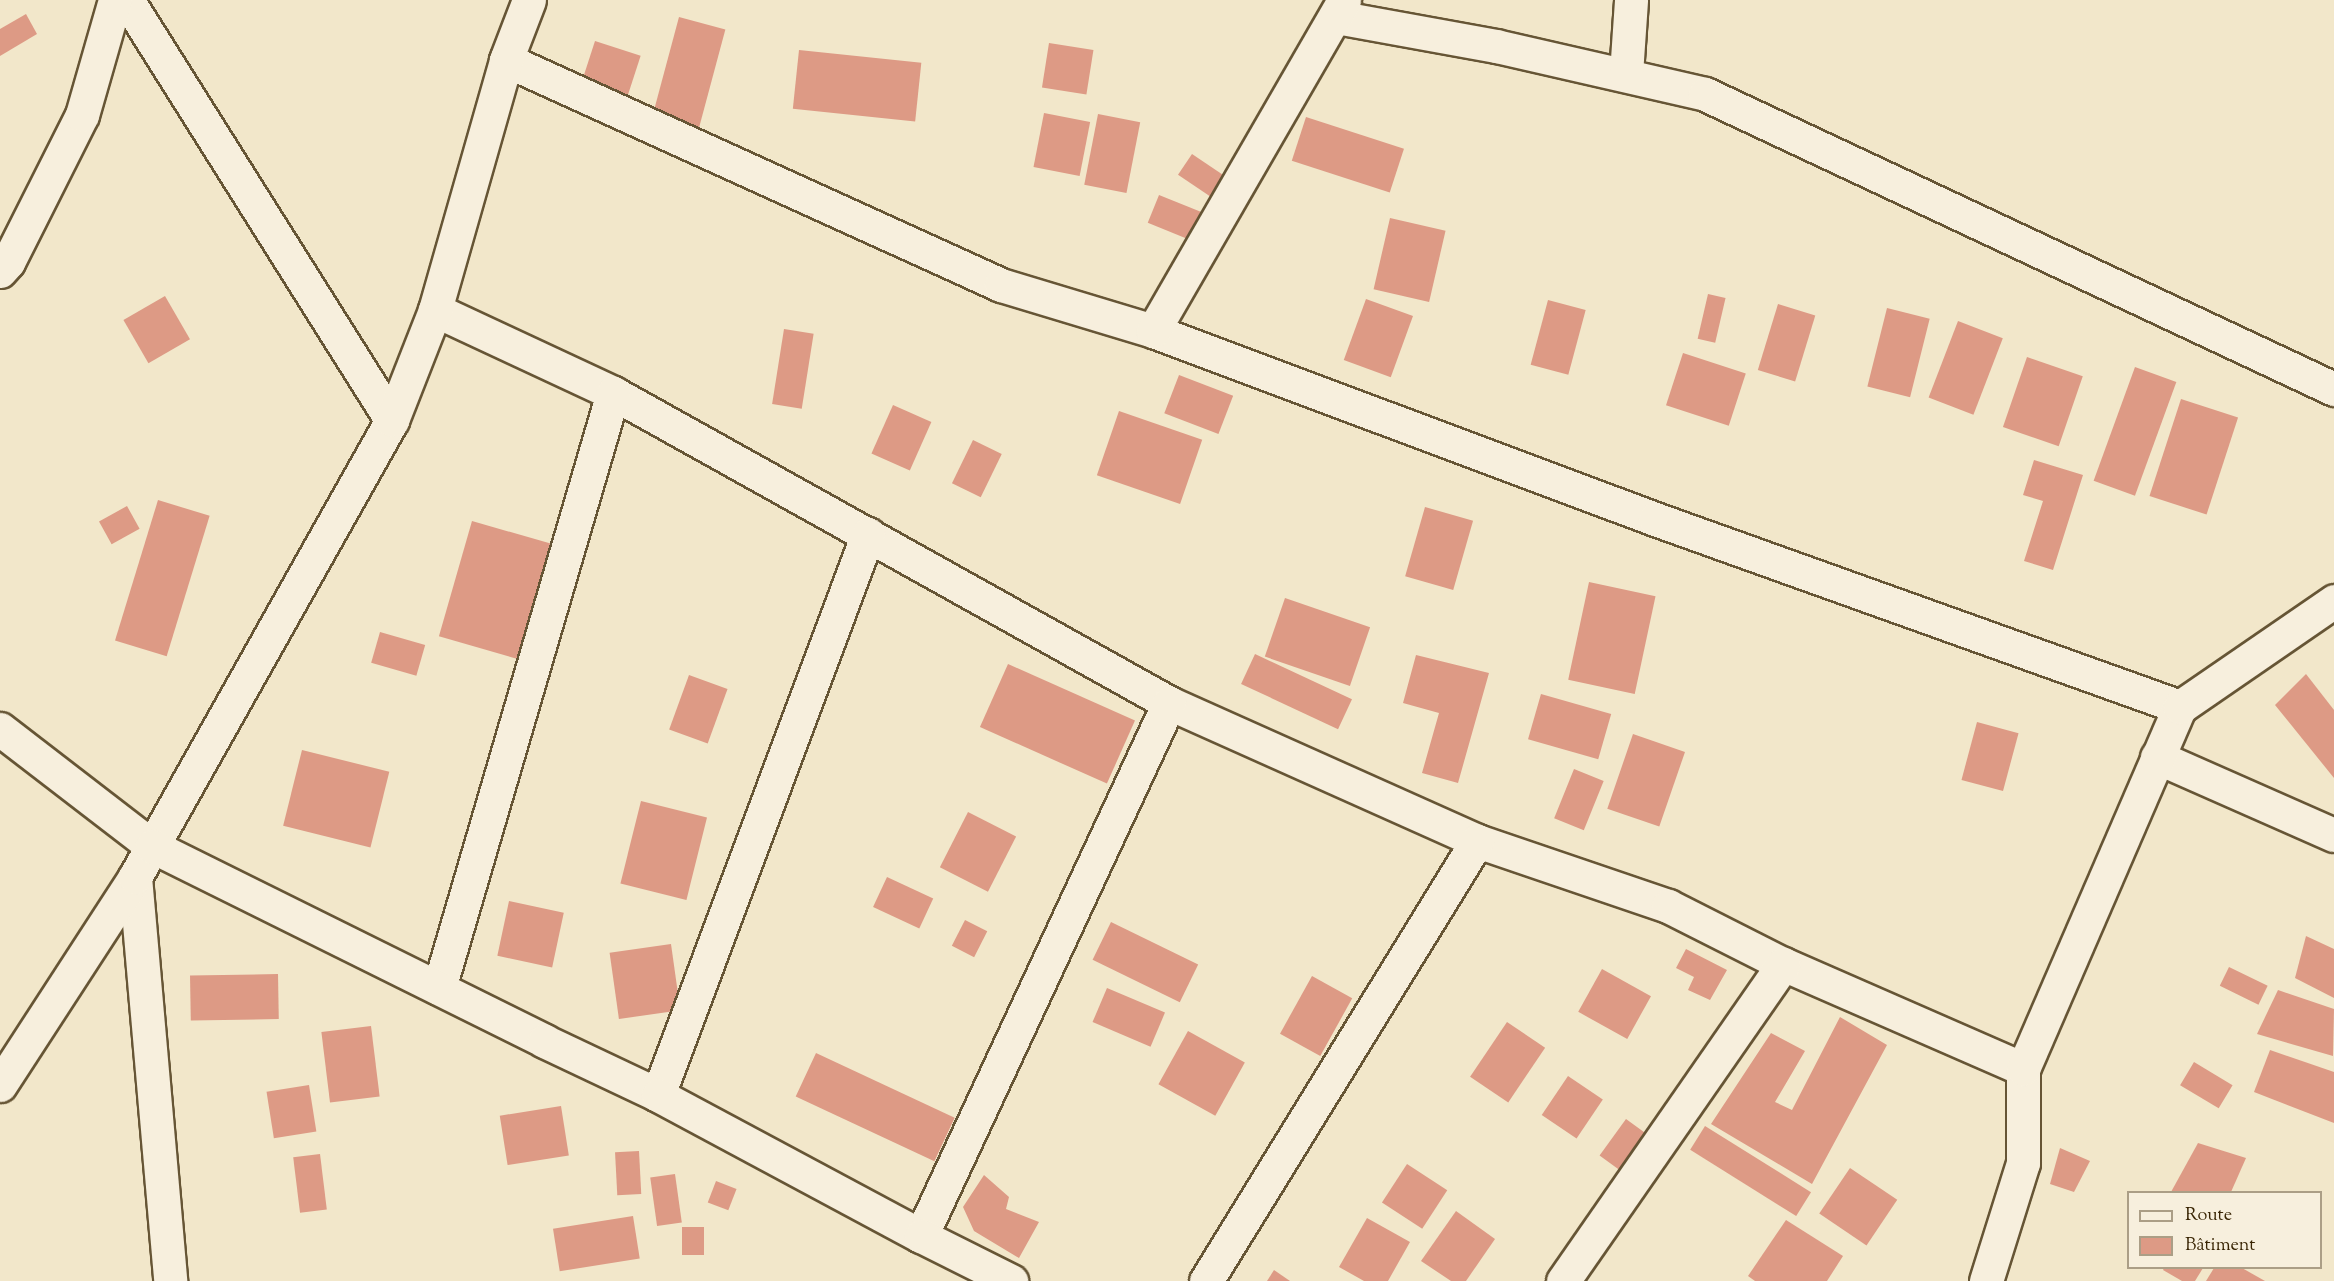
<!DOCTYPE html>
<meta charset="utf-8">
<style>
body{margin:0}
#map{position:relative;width:2334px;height:1281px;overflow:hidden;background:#f2e7ca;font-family:"Sorts Mill Goudy",serif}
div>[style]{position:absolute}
.building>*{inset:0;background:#dd9a85;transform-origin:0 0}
.roads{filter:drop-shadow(2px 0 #665535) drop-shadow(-2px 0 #665535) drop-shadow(0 2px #665535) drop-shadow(0 -2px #665535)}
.minor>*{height:33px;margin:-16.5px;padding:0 16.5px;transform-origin:16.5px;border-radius:16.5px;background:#f7efdd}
.tertiary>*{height:33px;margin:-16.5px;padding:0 16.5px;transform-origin:16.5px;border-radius:16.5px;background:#f7efdd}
span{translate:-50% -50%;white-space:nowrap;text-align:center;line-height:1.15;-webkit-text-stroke:4.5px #f7efdd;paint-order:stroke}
.legend{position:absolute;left:2127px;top:1191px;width:195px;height:78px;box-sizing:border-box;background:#f7efdd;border:2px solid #ab9e86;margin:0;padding:8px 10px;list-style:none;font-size:18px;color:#382403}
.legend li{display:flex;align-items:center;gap:12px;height:30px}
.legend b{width:30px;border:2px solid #ab9e86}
</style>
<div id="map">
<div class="building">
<i style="clip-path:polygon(26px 14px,37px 34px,0 56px,0 29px)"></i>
<i style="left:679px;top:17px;width:48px;height:110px;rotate:15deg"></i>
<i style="left:595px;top:41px;width:48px;height:47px;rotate:18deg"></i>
<i style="left:1049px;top:43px;width:45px;height:45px;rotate:9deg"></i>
<i style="left:799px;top:50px;width:123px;height:59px;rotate:6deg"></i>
<i style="left:1044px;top:113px;width:47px;height:55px;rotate:11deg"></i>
<i style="left:1098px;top:114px;width:43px;height:72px;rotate:11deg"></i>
<i style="left:1306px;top:117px;width:103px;height:46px;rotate:18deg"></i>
<i style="left:1192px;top:154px;width:43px;height:25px;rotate:34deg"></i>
<i style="left:1159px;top:195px;width:55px;height:30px;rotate:22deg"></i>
<i style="left:1390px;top:218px;width:57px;height:73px;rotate:13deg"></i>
<i style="left:1708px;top:294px;width:18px;height:46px;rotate:13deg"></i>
<i style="left:165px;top:296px;width:50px;height:48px;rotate:60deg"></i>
<i style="left:1366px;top:299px;width:50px;height:65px;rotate:20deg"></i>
<i style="left:1548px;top:300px;width:39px;height:67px;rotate:15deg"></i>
<i style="left:1778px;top:304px;width:39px;height:69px;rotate:17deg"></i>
<i style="left:1887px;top:308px;width:44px;height:81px;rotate:14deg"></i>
<i style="left:1958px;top:321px;width:48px;height:82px;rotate:21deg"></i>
<i style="left:784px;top:329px;width:30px;height:76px;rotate:9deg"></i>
<i style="left:1683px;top:353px;width:66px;height:55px;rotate:18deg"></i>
<i style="left:2027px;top:357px;width:59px;height:74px;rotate:19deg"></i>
<i style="left:2135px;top:367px;width:44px;height:121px;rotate:20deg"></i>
<i style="left:1179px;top:375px;width:58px;height:41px;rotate:21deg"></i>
<i style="left:2181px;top:399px;width:60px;height:102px;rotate:18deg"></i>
<i style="left:893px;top:405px;width:42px;height:53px;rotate:24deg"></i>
<i style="left:1119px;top:411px;width:88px;height:68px;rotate:19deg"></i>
<i style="left:973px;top:440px;width:32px;height:48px;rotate:26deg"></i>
<i style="clip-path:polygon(2034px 460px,2083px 475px,2053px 570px,2024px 561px,2043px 501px,2023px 495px)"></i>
<i style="left:158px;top:500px;width:54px;height:147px;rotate:17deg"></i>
<i style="left:127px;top:506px;width:26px;height:32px;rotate:61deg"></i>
<i style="left:1425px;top:507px;width:50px;height:72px;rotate:16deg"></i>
<i style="left:472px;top:521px;width:89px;height:120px;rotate:16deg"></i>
<i style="left:1589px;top:582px;width:68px;height:100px;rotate:12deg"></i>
<i style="left:1285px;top:598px;width:90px;height:62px;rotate:19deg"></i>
<i style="left:380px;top:632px;width:47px;height:32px;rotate:16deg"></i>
<i style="left:1255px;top:654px;width:107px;height:33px;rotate:25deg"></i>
<i style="clip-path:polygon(1416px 655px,1489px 673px,1458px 783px,1422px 773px,1439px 713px,1403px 703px)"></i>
<i style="left:1008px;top:664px;width:139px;height:69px;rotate:24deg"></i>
<i style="clip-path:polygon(2306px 674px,2334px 710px,2334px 778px,2275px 705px)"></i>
<i style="left:689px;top:675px;width:41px;height:58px;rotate:20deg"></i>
<i style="left:1541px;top:694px;width:73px;height:47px;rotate:16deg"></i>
<i style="left:1977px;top:722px;width:43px;height:60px;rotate:15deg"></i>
<i style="left:1633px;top:734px;width:55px;height:79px;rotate:19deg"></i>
<i style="left:302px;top:750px;width:90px;height:78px;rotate:14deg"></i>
<i style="left:1574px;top:769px;width:32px;height:53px;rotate:22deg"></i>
<i style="left:641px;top:801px;width:68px;height:85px;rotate:14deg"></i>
<i style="left:968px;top:812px;width:54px;height:62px;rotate:27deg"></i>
<i style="left:887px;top:877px;width:51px;height:33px;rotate:25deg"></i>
<i style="left:509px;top:901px;width:56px;height:56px;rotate:12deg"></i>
<i style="left:965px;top:920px;width:25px;height:29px;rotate:27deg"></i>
<i style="left:1111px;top:922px;width:97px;height:42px;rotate:26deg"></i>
<i style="clip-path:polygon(2306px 936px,2334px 949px,2334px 998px,2295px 978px)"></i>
<i style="left:671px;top:944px;width:67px;height:62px;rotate:82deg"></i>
<i style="clip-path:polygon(1686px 949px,1727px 970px,1710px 1000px,1688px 990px,1694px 977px,1676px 968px)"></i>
<i style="left:2229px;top:967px;width:43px;height:21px;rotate:26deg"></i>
<i style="left:1602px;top:969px;width:56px;height:49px;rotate:29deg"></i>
<i style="left:278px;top:974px;width:45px;height:88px;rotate:89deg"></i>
<i style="left:1312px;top:976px;width:46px;height:66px;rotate:29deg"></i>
<i style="left:1107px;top:988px;width:63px;height:37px;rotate:23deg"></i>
<i style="clip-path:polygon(2278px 990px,2334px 1009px,2333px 1056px,2257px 1034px)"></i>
<i style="clip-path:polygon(1840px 1017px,1887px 1045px,1812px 1184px,1711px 1124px,1771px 1033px,1805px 1051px,1775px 1102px,1792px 1110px)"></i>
<i style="left:1507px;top:1022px;width:46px;height:66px;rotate:34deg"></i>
<i style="left:371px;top:1026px;width:71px;height:50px;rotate:83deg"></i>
<i style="left:1188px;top:1031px;width:65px;height:61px;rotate:29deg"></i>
<i style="clip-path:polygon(2270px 1050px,2334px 1072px,2334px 1123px,2254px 1092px)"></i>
<i style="left:816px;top:1053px;width:153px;height:48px;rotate:25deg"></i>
<i style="left:2194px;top:1062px;width:45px;height:27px;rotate:31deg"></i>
<i style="left:1568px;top:1076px;width:42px;height:47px;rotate:34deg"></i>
<i style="left:309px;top:1085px;width:47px;height:43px;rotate:81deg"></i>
<i style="left:561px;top:1106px;width:50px;height:62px;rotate:81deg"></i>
<i style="left:1626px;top:1119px;width:31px;height:45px;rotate:36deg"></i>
<i style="left:1705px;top:1126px;width:125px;height:28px;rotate:32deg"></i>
<i style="clip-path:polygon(2198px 1143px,2246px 1158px,2231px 1192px,2171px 1192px)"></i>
<i style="clip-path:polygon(2060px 1148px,2090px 1161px,2074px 1192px,2050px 1184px)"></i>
<i style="left:639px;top:1151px;width:43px;height:24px;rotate:87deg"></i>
<i style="left:320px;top:1154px;width:56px;height:27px;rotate:83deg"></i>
<i style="left:1407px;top:1164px;width:48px;height:46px;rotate:33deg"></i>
<i style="left:1850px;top:1168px;width:57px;height:55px;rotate:34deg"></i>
<i style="left:675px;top:1174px;width:49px;height:25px;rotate:82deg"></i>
<i style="clip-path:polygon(984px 1175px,1009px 1197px,1006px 1209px,1039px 1222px,1019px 1258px,974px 1231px,963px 1207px)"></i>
<i style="left:716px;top:1181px;width:22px;height:23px;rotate:21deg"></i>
<i style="clip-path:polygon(1456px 1211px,1495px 1239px,1466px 1281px,1451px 1281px,1421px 1261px)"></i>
<i style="left:633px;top:1216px;width:43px;height:81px;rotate:81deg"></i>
<i style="clip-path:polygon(1367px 1218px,1410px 1242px,1388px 1281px,1364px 1281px,1339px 1267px)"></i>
<i style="clip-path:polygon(1786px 1220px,1843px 1256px,1827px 1281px,1755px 1281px,1748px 1276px)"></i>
<i style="left:682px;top:1227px;width:22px;height:28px"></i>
<i style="clip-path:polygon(2164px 1268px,2203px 1268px,2195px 1281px,2182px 1281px,2163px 1270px)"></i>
<i style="clip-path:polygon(2214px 1268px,2242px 1268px,2265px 1281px,2206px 1281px)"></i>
<i style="clip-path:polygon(1274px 1270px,1290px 1281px,1267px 1281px)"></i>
</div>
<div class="roads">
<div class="minor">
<i style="left:127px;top:0;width:497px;rotate:57.8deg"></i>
<i style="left:1336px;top:17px;width:163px;rotate:10.3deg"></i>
<i style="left:1496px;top:46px;width:214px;rotate:12.9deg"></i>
<i style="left:1705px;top:94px;width:695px;rotate:25.13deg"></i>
<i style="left:506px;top:60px;width:544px;rotate:24.44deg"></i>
<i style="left:1001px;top:285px;width:159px;rotate:16.8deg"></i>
<i style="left:1153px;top:331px;width:536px;rotate:20.53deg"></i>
<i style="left:1655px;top:519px;width:558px;rotate:19.7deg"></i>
<i style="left:1626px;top:74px;width:74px;rotate:-86.1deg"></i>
<i style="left:0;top:271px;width:12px;rotate:-48deg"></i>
<i style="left:8px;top:262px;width:165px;rotate:-63.3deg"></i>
<i style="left:82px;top:115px;width:120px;rotate:-74deg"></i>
<i style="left:435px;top:310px;width:196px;rotate:25deg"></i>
<i style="left:613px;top:393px;width:637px;rotate:29.14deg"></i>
<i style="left:1169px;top:703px;width:338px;rotate:24.1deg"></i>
<i style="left:1477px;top:841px;width:202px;rotate:18.8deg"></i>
<i style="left:1668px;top:906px;width:129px;rotate:26.8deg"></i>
<i style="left:1783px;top:964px;width:262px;rotate:23.6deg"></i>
<i style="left:1153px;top:331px;width:382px;rotate:-60deg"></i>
<i style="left:2157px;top:757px;width:193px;rotate:23.8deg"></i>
<i style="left:135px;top:877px;width:406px;rotate:85deg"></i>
<i style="left:439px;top:988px;width:620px;rotate:-73.7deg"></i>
<i style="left:0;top:1085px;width:248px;rotate:-57deg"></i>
<i style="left:135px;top:877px;width:524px;rotate:-60.65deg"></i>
<i style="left:392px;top:420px;width:118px;rotate:-68.6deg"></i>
<i style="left:435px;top:310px;width:260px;rotate:-74.1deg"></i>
<i style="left:506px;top:60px;width:64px;rotate:-69deg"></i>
<i style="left:658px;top:1095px;width:599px;rotate:-69.48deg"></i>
<i style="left:921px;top:1236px;width:588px;rotate:-65.05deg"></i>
<i style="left:1206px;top:1281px;width:517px;rotate:-58.37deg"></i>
<i style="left:1563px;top:1281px;width:386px;rotate:-55.2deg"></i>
<i style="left:1986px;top:1281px;width:124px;rotate:-72.6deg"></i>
<i style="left:2023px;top:1163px;width:94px;rotate:-90deg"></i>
<i style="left:2023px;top:1069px;width:395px;rotate:-66.6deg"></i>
<i style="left:2180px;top:707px;width:187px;rotate:-34.5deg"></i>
</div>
<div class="tertiary">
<i style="left:0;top:729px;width:192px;rotate:37.6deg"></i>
<i style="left:152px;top:846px;width:438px;rotate:26.4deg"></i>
<i style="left:544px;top:1041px;width:126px;rotate:25.3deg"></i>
<i style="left:658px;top:1095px;width:298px;rotate:28.2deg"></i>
<i style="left:921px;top:1236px;width:101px;rotate:26.6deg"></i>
</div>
</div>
<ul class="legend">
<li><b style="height:8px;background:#f7efdd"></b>Route</li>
<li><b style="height:16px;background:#dd9a85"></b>Bâtiment</li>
</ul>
</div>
